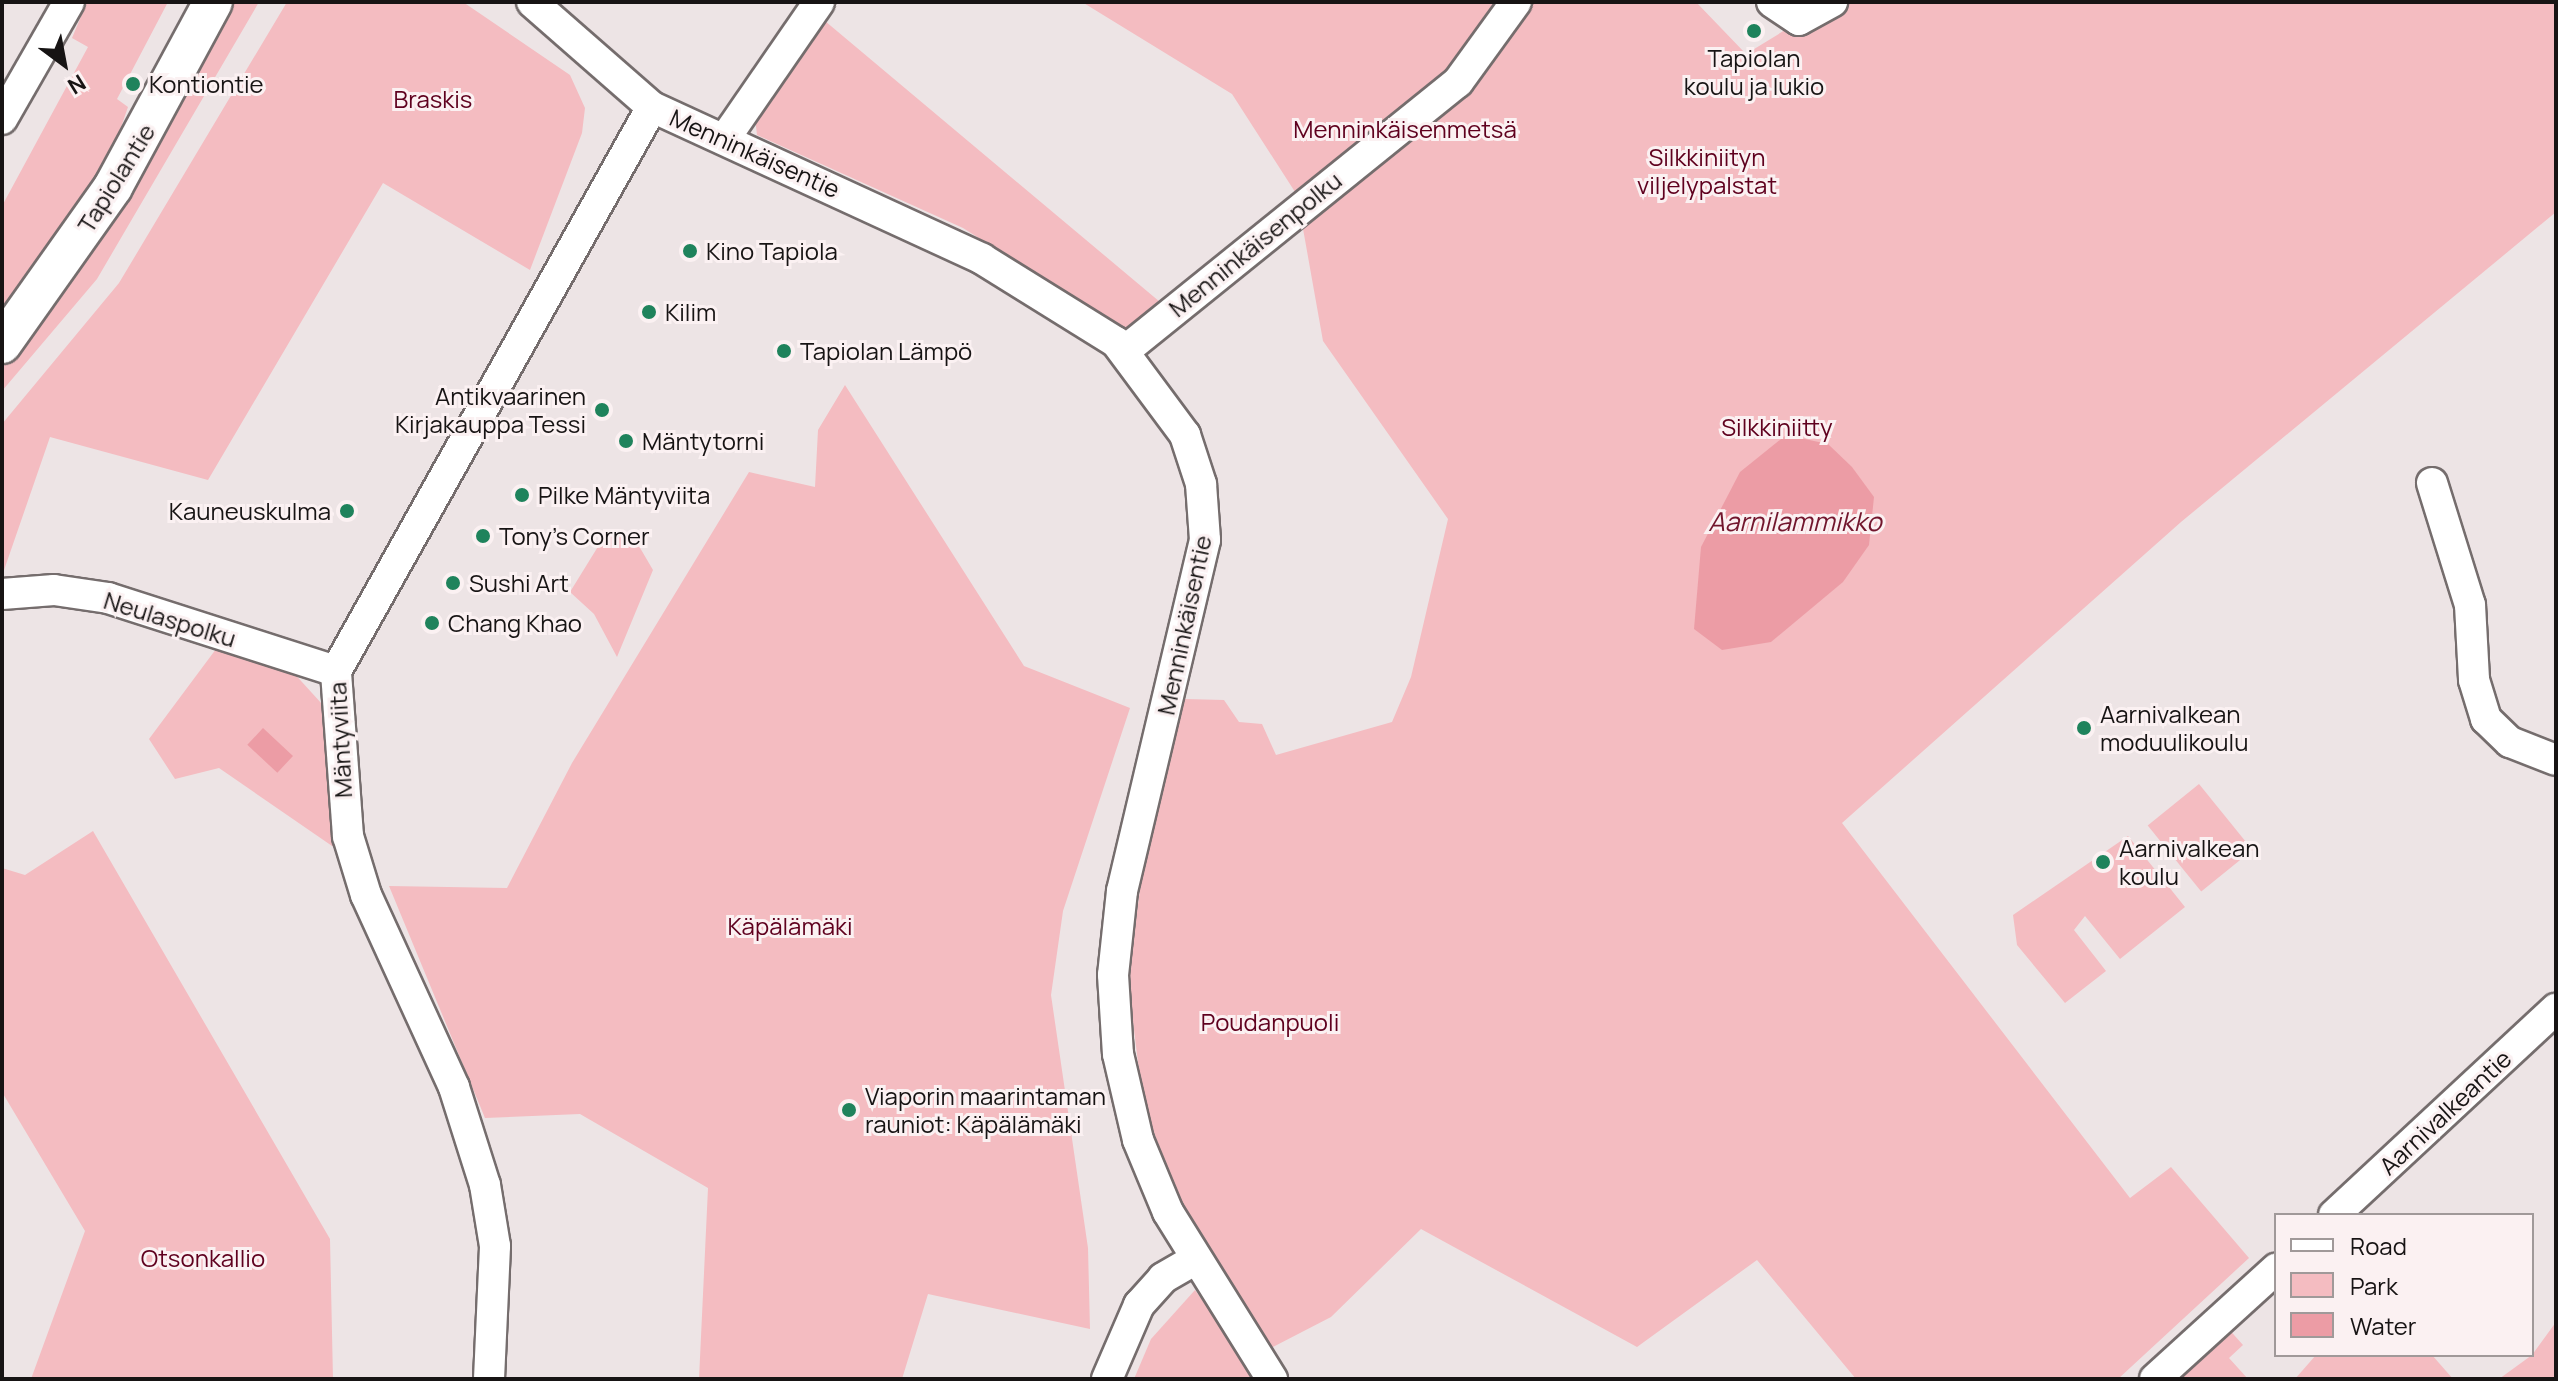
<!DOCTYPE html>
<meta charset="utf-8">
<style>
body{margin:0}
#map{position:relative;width:2558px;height:1381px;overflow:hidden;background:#ede4e5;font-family:Manrope,sans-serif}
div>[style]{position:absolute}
.green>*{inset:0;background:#f4bcc1;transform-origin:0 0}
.water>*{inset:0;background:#ec9ca5;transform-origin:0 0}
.roads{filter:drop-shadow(2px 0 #756d6d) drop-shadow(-2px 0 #756d6d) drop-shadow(0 2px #756d6d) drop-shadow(0 -2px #756d6d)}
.minor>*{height:30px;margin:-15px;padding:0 15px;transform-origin:15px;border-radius:15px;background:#fff}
.major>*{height:38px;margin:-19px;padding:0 19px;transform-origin:19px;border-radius:19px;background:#fff}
.dots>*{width:22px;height:22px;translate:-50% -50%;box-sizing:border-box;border:4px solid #fbf1f2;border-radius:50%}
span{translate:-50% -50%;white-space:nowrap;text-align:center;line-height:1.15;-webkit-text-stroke:6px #fbf1f2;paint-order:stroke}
.poi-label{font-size:24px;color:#171414}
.left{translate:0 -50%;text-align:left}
.right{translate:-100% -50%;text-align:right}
.park-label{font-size:24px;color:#5f001e}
.street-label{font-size:24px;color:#171414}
.water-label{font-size:26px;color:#72162d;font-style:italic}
.frame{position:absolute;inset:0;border:4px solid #171414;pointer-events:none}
.legend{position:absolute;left:2274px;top:1213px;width:260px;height:144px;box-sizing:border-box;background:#fbf1f2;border:2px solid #a09999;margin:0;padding:10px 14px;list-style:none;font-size:24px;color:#171414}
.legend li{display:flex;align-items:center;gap:16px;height:40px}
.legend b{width:40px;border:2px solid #a09999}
.north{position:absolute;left:24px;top:24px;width:80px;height:80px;-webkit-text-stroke:6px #fbf1f2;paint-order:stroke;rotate:148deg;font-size:22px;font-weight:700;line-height:32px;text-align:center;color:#171414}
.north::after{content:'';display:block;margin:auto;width:28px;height:36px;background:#171414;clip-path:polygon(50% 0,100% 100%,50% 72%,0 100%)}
</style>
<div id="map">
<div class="green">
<i style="clip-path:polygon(87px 2px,168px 2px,117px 99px,128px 107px,108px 165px,2px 319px,2px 206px,88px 47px,72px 38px)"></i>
<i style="clip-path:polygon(234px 2px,259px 2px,97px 279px,2px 391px,2px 366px,145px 169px)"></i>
<i style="clip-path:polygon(287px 2px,463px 2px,570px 75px,585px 108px,582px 133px,530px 270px,383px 183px,208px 480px,50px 437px,2px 576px,2px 424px,119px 283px)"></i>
<i style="clip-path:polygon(1082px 2px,1696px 2px,1746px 54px,1821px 8px,1860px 2px,2556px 2px,2556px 212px,2181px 522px,1842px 823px,2130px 1198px,2171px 1167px,2249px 1258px,2118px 1379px,1856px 1379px,1757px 1260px,1637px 1347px,1421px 1229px,1331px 1317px,1265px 1351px,1185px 1216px,1143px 1103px,1128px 981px,1145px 851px,1185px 699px,1224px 700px,1239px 722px,1262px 724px,1276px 755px,1392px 722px,1411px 677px,1448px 519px,1323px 341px,1297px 195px,1232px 94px)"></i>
<i style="clip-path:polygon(825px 21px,1160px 302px,1131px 334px,963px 228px,757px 135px,755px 118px)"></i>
<i style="clip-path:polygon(845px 385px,1024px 666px,1130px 708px,1063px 911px,1051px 995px,1088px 1248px,1090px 1329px,928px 1294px,902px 1379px,699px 1379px,708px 1188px,580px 1114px,485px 1118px,389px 886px,507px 888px,572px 763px,749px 472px,815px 487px,818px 430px)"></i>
<i style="clip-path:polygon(607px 532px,636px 541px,653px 570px,617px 657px,594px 614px,570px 592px)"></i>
<i style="clip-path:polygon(219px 645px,292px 671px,322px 704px,335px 848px,219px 768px,175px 779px,149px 739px)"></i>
<i style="left:2199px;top:784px;width:85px;height:66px;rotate:51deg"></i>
<i style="clip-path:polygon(93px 831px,330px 1239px,333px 1379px,31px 1379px,85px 1231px,2px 1092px,2px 868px,25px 875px)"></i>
<i style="clip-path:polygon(2128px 836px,2185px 907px,2120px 959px,2085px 916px,2074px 930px,2106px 971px,2065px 1003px,2017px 945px,2013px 915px)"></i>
<i style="clip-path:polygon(1195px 1290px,1259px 1379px,1134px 1379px,1151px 1339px)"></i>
<i style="clip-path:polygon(2556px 1322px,2556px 1379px,2499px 1379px,2532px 1355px)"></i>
<i style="clip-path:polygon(2226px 1326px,2243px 1345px,2229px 1358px,2248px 1379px,2166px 1379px)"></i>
<i style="clip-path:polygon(2316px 1355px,2432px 1355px,2453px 1379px,2295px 1379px)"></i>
</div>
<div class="water">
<i style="clip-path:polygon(1786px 435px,1828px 444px,1852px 467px,1874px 497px,1869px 545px,1843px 582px,1771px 642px,1722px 650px,1694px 629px,1701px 547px,1740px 472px)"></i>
<i style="left:263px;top:728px;width:41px;height:23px;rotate:43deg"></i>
</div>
<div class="roads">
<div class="minor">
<i style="left:532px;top:2px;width:159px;rotate:41.2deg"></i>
<i style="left:652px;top:107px;width:363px;rotate:24.7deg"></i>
<i style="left:982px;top:259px;width:158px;rotate:31.8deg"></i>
<i style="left:1116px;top:342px;width:116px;rotate:53.4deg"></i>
<i style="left:1185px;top:435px;width:52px;rotate:71.9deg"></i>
<i style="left:1201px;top:484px;width:56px;rotate:85.9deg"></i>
<i style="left:1205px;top:540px;width:361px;rotate:103.3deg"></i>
<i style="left:1122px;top:891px;width:84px;rotate:96.1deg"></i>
<i style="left:1113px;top:975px;width:79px;rotate:86.4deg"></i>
<i style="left:1118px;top:1054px;width:88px;rotate:76.9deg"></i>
<i style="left:1138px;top:1140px;width:78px;rotate:67.4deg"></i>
<i style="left:1168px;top:1212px;width:197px;rotate:58.1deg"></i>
<i style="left:1772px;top:2px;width:32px;rotate:34deg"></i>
<i style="left:1799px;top:20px;width:38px;rotate:-29deg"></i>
<i style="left:2px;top:119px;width:135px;rotate:-60.2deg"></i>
<i style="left:726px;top:137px;width:164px;rotate:-55.4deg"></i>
<i style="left:1127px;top:349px;width:425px;rotate:-38.9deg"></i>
<i style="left:1458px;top:82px;width:99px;rotate:-54.1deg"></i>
<i style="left:2432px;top:483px;width:128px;rotate:72.7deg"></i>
<i style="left:2470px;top:605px;width:75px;rotate:86.9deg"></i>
<i style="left:2474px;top:680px;width:41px;rotate:72.9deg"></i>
<i style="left:2486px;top:719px;width:33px;rotate:44deg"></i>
<i style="left:2510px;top:742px;width:49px;rotate:21.4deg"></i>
<i style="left:2px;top:594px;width:52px;rotate:-4.4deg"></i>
<i style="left:54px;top:590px;width:55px;rotate:8.4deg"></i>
<i style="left:108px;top:598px;width:239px;rotate:17.8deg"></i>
<i style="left:2334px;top:1215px;width:303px;rotate:-42.9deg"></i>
<i style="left:489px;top:1379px;width:133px;rotate:-87.4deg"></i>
<i style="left:495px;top:1246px;width:62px;rotate:-99.3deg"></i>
<i style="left:485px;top:1185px;width:103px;rotate:-107.6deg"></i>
<i style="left:454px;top:1087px;width:211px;rotate:-114.6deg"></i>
<i style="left:366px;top:895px;width:62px;rotate:-107deg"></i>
<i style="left:348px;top:836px;width:165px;rotate:-94.2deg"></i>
<i style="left:336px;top:671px;width:646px;rotate:-60.74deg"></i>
<i style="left:1107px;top:1379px;width:81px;rotate:-66.6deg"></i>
<i style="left:1139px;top:1305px;width:36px;rotate:-48deg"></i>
<i style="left:1163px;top:1278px;width:34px;rotate:-30deg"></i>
<i style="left:2155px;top:1379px;width:164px;rotate:-42.3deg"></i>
</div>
<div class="major">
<i style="left:2px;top:344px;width:192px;rotate:-54.7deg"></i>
<i style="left:113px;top:187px;width:210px;rotate:-61.6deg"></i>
</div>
</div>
<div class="dots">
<i style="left:1754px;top:31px;background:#1f835c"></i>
<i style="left:133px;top:84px;background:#1f835c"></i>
<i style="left:690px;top:251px;background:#1f835c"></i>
<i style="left:649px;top:312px;background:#1f835c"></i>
<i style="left:784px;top:351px;background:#1f835c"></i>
<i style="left:602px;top:410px;background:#1f835c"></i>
<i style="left:626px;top:441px;background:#1f835c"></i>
<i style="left:522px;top:495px;background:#1f835c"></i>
<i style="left:347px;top:511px;background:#1f835c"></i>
<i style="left:483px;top:536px;background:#1f835c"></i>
<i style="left:453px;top:583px;background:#1f835c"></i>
<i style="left:432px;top:623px;background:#1f835c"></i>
<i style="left:2084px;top:728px;background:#1f835c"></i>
<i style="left:2103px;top:862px;background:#1f835c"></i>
<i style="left:849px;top:1110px;background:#1f835c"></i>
</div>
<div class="poi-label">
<span style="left:1754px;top:72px">Tapiolan<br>koulu ja lukio</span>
<span class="left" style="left:149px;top:84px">Kontiontie</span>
<span class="left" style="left:706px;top:251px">Kino Tapiola</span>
<span class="left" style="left:665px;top:312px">Kilim</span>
<span class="left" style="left:800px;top:351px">Tapiolan Lämpö</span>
<span class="right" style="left:586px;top:410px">Antikvaarinen<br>Kirjakauppa Tessi</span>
<span class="left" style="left:642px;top:441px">Mäntytorni</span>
<span class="left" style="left:538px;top:495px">Pilke Mäntyviita</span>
<span class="right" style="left:331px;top:511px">Kauneuskulma</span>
<span class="left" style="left:499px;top:536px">Tony's Corner</span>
<span class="left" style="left:469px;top:583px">Sushi Art</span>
<span class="left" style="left:448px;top:623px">Chang Khao</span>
<span class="left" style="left:2100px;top:728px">Aarnivalkean<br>moduulikoulu</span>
<span class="left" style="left:2119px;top:862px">Aarnivalkean<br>koulu</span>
<span class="left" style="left:865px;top:1110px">Viaporin maarintaman<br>rauniot: Käpälämäki</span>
</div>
<div class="park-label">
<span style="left:433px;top:99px">Braskis</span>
<span style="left:1405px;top:129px">Menninkäisenmetsä</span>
<span style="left:1707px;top:171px">Silkkiniityn<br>viljelypalstat</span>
<span style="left:1777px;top:427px">Silkkiniitty</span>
<span style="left:790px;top:926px">Käpälämäki</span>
<span style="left:1270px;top:1022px">Poudanpuoli</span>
<span style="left:203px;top:1258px">Otsonkallio</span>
</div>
<div class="street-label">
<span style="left:755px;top:153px;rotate:24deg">Menninkäisentie</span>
<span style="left:116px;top:178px;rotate:-58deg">Tapiolantie</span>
<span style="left:1255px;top:244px;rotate:-39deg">Menninkäisenpolku</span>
<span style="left:170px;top:619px;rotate:17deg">Neulaspolku</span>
<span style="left:1184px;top:625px;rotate:-78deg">Menninkäisentie</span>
<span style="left:340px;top:740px;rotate:-93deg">Mäntyviita</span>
<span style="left:2445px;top:1112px;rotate:-43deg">Aarnivalkeantie</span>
</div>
<div class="water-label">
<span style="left:1795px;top:522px">Aarnilammikko</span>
</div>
<div class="frame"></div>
<ul class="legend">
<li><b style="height:10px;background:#fff"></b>Road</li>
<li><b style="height:22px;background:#f4bcc1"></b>Park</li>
<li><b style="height:22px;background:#ec9ca5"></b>Water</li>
</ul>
<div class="north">N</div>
</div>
